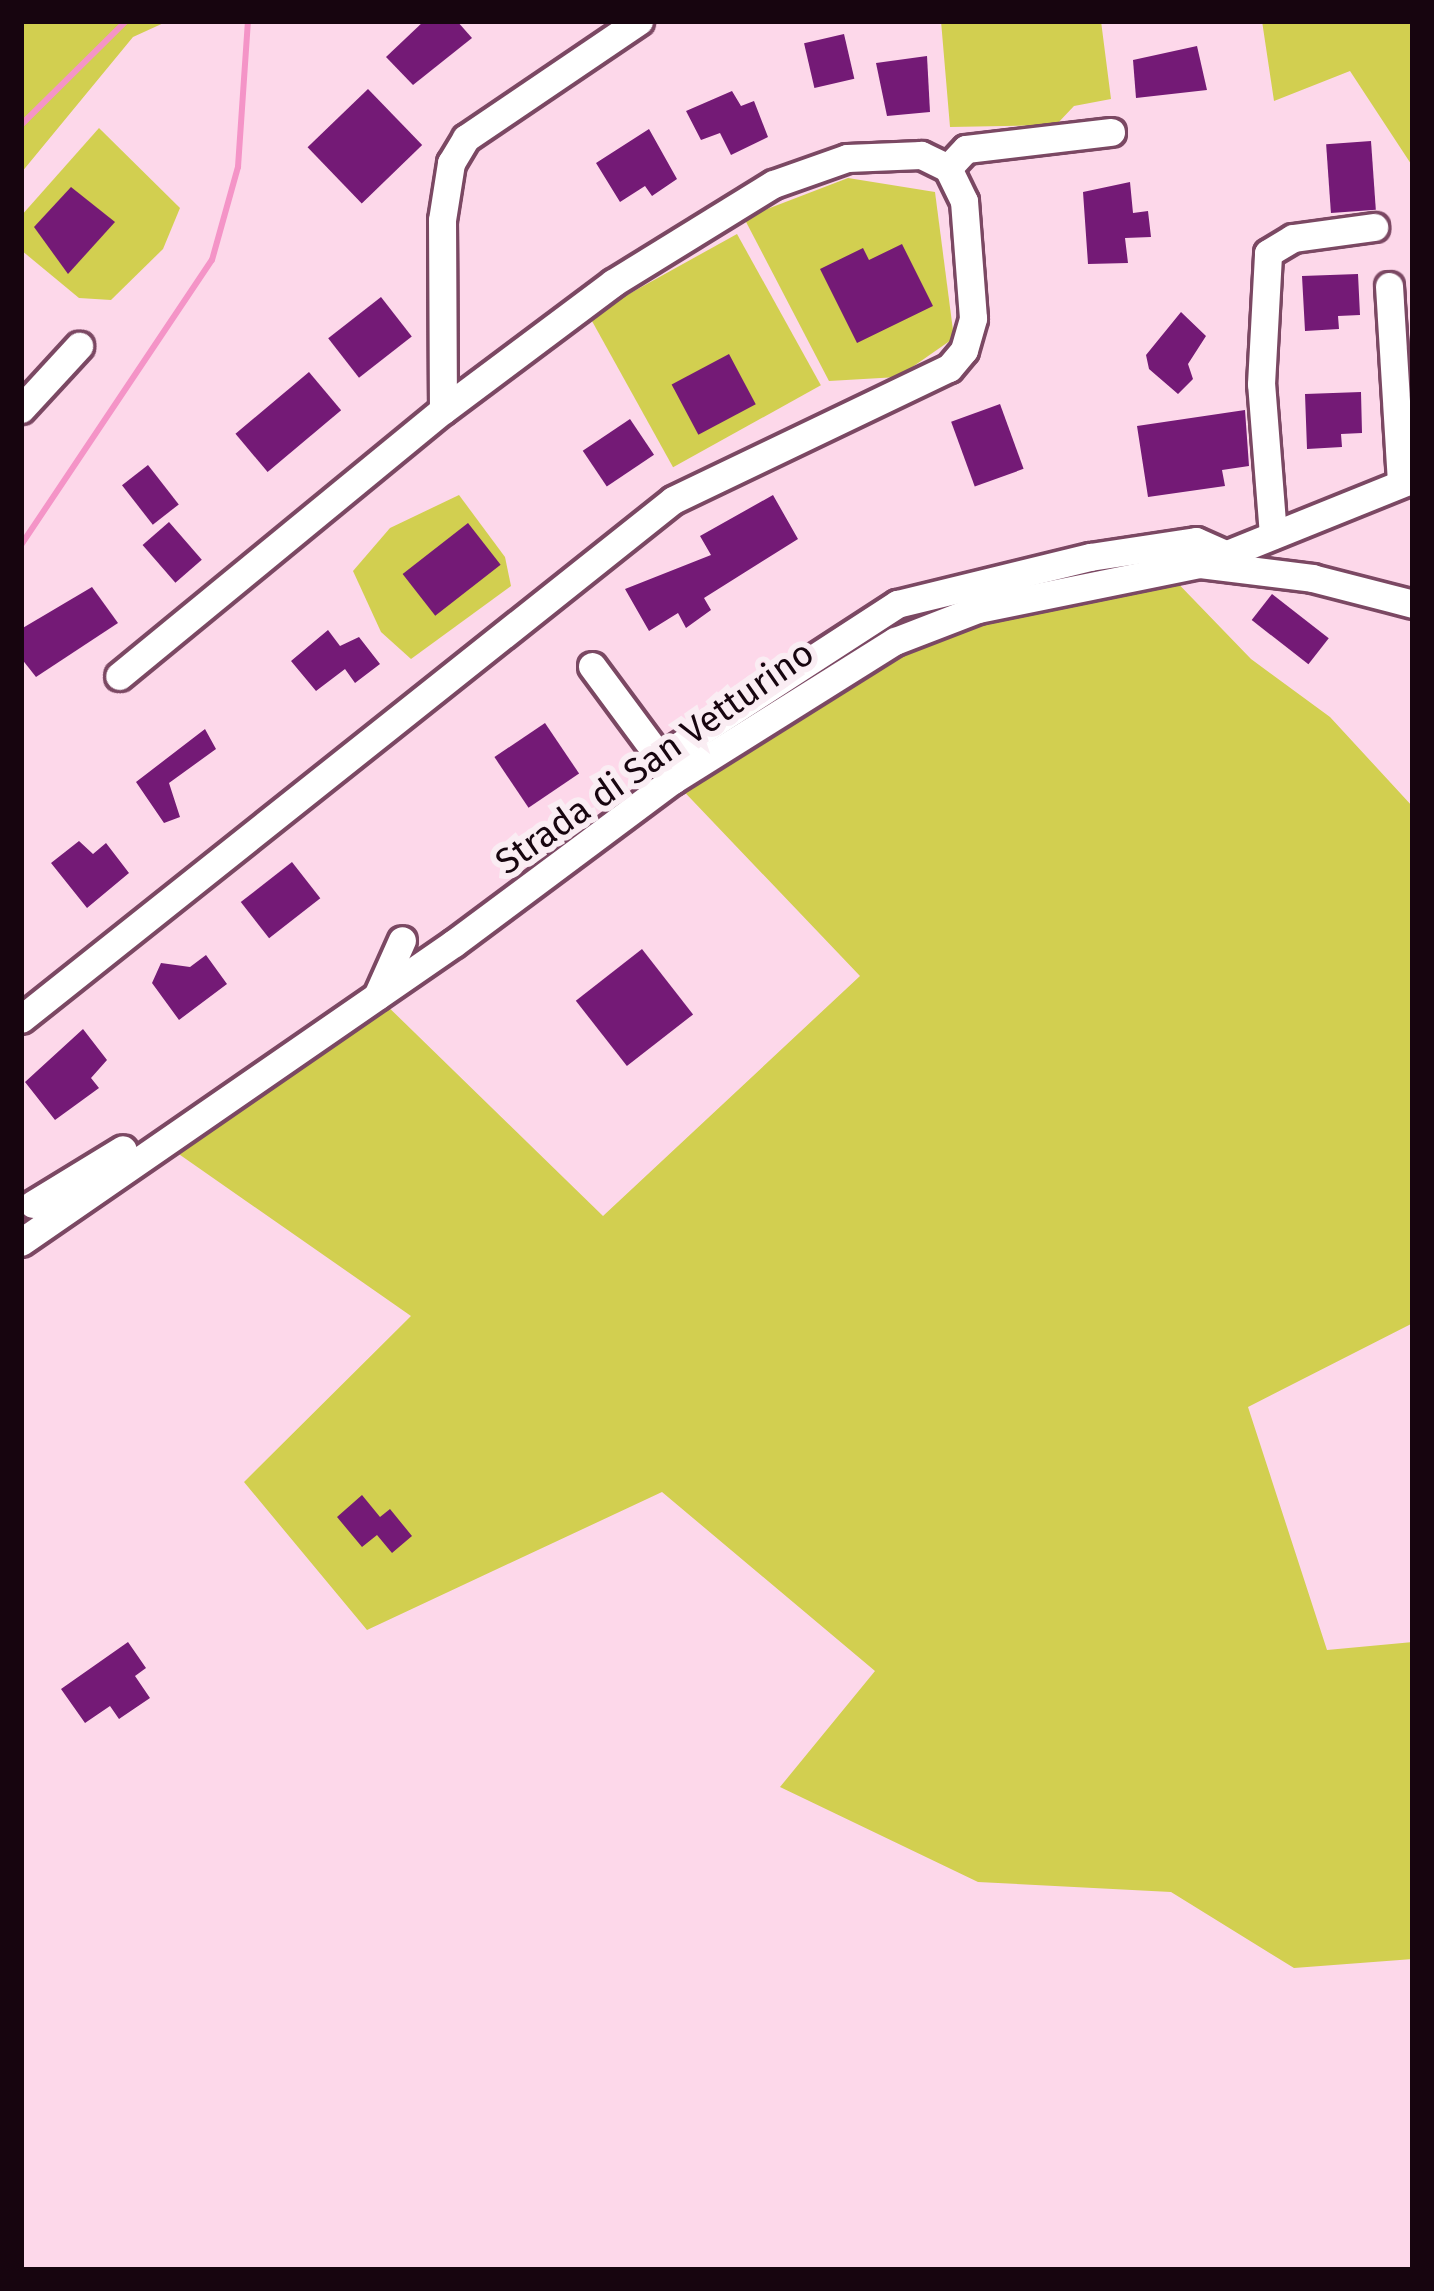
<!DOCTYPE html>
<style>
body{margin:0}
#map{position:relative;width:1434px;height:2291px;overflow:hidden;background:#fdd8ea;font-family:"Fira Sans",sans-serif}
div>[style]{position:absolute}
.green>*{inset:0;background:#d2cf50;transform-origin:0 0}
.stream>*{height:6px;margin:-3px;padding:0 3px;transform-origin:3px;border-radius:3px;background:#f494c7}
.building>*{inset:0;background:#741a76;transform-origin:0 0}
.roads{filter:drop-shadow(3px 0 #7b4863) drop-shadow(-3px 0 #7b4863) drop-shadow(0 3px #7b4863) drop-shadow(0 -3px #7b4863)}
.minor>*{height:27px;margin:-13.5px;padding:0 13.5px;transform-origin:13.5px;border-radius:13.5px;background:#fff}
span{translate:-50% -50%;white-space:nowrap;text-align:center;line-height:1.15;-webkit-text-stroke:12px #faedf3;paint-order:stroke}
.street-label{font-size:36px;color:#17050f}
.frame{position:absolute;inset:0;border:24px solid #17050f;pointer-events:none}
</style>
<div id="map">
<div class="green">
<i style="clip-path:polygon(21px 21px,168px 21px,133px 37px,21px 173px)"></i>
<i style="clip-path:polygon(941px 21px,1101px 21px,1111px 99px,1074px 106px,1056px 125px,950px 127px)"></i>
<i style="clip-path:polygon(1262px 21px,1413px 21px,1413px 167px,1350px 71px,1274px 101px)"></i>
<i style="clip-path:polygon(99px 128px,180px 208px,163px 249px,111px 300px,79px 298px,21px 250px,21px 216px)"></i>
<i style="clip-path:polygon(848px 178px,935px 192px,954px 338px,898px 377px,829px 381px,744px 218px)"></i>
<i style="left:737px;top:234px;width:173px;height:169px;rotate:61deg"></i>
<i style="clip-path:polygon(459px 495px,505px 557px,511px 586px,411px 659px,381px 632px,353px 571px,390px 528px)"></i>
<i style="clip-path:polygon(1166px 571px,1251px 659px,1330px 717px,1413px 807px,1413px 1323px,1248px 1407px,1327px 1650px,1413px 1642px,1413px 1959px,1294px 1968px,1171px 1892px,978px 1882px,780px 1787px,875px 1671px,662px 1492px,367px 1630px,244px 1482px,411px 1316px,163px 1143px,377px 996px,603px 1216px,860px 976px,673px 780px,895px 641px)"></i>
</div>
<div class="stream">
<i style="left:21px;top:125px;width:148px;rotate:-44.7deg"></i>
<i style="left:21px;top:545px;width:343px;rotate:-56.2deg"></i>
<i style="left:212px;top:260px;width:97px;rotate:-74.4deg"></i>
<i style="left:238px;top:167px;width:146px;rotate:-86.1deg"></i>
</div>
<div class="building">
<i style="clip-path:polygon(424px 21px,457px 21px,472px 38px,413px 85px,386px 57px)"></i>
<i style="left:844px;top:34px;width:46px;height:41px;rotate:77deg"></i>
<i style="clip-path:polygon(1197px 46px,1207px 90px,1136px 98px,1133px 60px)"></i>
<i style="clip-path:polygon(927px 56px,930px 112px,887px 116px,876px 63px)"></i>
<i style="left:368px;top:89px;width:78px;height:84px;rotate:46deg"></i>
<i style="clip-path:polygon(732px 91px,741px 106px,754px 101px,768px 137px,731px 155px,720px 133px,701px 140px,686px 111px)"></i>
<i style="clip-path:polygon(649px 129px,677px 179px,652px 196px,645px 186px,620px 202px,596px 163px)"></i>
<i style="left:1371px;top:141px;width:69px;height:45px;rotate:86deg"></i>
<i style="clip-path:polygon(1130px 182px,1133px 213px,1148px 211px,1151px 237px,1125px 238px,1128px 263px,1088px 264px,1083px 192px)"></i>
<i style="clip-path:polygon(71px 187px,115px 222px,68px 274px,34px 227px)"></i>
<i style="clip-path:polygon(902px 244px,933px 306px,857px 343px,820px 269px,863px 248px,869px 260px)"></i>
<i style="clip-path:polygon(1358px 274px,1360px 315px,1338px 316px,1339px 329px,1305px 331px,1302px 276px)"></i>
<i style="left:381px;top:297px;width:50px;height:67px;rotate:52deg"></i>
<i style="clip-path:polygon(1181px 312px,1206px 336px,1188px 364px,1193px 379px,1178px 394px,1149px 369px,1146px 355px)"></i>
<i style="left:729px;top:354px;width:57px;height:65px;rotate:62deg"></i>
<i style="left:309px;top:372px;width:50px;height:96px;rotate:50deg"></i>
<i style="clip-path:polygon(1361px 392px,1362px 433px,1341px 434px,1342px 447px,1307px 449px,1305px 394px)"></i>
<i style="left:1000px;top:404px;width:69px;height:52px;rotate:70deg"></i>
<i style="clip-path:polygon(1245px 410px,1249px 466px,1222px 470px,1225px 486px,1148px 497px,1137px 426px)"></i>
<i style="left:630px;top:419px;width:43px;height:57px;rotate:56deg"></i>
<i style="left:148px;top:465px;width:50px;height:33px;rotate:52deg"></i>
<i style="clip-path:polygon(773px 495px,798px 539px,704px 598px,711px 610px,686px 628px,678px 613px,649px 631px,625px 589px,711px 555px,700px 536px)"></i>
<i style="left:169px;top:522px;width:50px;height:35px;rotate:49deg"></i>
<i style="left:468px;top:523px;width:53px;height:83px;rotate:52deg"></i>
<i style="clip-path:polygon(92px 587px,118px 623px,36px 677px,21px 658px,21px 629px)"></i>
<i style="left:1272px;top:594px;width:72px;height:33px;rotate:38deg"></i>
<i style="clip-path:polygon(328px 630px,340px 646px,359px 637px,380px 664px,355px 683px,345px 669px,316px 691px,291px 661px)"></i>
<i style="left:545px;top:723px;width:61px;height:61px;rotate:56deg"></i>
<i style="clip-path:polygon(205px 729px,216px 749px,169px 783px,180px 817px,164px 823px,136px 782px)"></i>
<i style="clip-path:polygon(79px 841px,93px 854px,106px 843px,129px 873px,87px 908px,51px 863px)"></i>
<i style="left:292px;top:862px;width:46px;height:65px;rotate:52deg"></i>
<i style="left:642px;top:949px;width:83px;height:84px;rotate:52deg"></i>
<i style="clip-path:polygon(206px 955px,227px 984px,179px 1020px,152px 983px,161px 963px,190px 967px)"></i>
<i style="clip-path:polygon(83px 1029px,107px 1060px,91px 1078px,99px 1088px,55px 1120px,25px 1082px)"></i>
<i style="clip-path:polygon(362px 1495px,380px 1517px,390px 1509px,412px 1536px,392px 1553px,377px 1535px,362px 1547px,337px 1517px)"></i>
<i style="clip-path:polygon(128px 1642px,146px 1668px,135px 1676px,150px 1698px,119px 1719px,110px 1706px,85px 1723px,61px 1689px)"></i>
</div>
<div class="roads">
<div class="minor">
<i style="left:948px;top:168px;width:26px;rotate:-47deg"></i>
<i style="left:966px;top:149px;width:146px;rotate:-6.7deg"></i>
<i style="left:1389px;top:286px;width:197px;rotate:86.5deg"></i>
<i style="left:21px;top:409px;width:86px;rotate:-47.4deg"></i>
<i style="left:443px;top:410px;width:190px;rotate:-90.3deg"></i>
<i style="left:442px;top:220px;width:58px;rotate:-81deg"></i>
<i style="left:451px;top:163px;width:29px;rotate:-59deg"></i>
<i style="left:466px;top:138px;width:209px;rotate:-34.1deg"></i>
<i style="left:1273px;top:535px;width:151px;rotate:-94.5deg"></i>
<i style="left:1261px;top:384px;width:131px;rotate:-86.9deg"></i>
<i style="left:1268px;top:253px;width:29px;rotate:-31deg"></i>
<i style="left:1293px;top:238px;width:82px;rotate:-7.7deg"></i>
<i style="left:1210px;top:561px;width:219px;rotate:-22deg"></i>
<i style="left:592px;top:666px;width:114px;rotate:53.5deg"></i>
<i style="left:673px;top:780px;width:26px;rotate:-121deg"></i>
<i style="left:660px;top:758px;width:283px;rotate:-33deg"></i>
<i style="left:897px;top:604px;width:199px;rotate:-13.7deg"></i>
<i style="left:1090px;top:557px;width:107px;rotate:-8.6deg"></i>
<i style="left:1196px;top:541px;width:32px;rotate:24deg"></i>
<i style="left:377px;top:996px;width:61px;rotate:-65.9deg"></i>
<i style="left:21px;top:1019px;width:833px;rotate:-38.52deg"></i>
<i style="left:673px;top:500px;width:306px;rotate:-25.6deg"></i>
<i style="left:949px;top:368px;width:23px;rotate:-50deg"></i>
<i style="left:964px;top:350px;width:33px;rotate:-74deg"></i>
<i style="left:973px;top:318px;width:117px;rotate:-94.4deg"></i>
<i style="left:964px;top:201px;width:37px;rotate:-116deg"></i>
<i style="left:948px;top:168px;width:30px;rotate:-154deg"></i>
<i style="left:921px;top:155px;width:74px;rotate:177.7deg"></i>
<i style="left:847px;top:158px;width:78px;rotate:160.6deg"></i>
<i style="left:773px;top:184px;width:188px;rotate:148.3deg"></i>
<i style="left:613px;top:283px;width:212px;rotate:143.2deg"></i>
<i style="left:443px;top:410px;width:419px;rotate:140.6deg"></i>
<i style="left:33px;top:1204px;width:105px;rotate:-31.4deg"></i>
<i style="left:21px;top:1242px;width:526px;rotate:-34.63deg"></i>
<i style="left:454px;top:943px;width:273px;rotate:-36.7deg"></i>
<i style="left:673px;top:780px;width:262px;rotate:-32.1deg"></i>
<i style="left:895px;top:641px;width:89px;rotate:-21.1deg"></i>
<i style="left:978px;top:609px;width:227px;rotate:-11.5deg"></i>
<i style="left:1200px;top:564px;width:113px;rotate:7.1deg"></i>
<i style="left:1312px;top:578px;width:104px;rotate:14.4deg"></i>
</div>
</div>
<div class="street-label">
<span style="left:655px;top:758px;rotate:-35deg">Strada di San Vetturino</span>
</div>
<div class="frame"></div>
</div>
